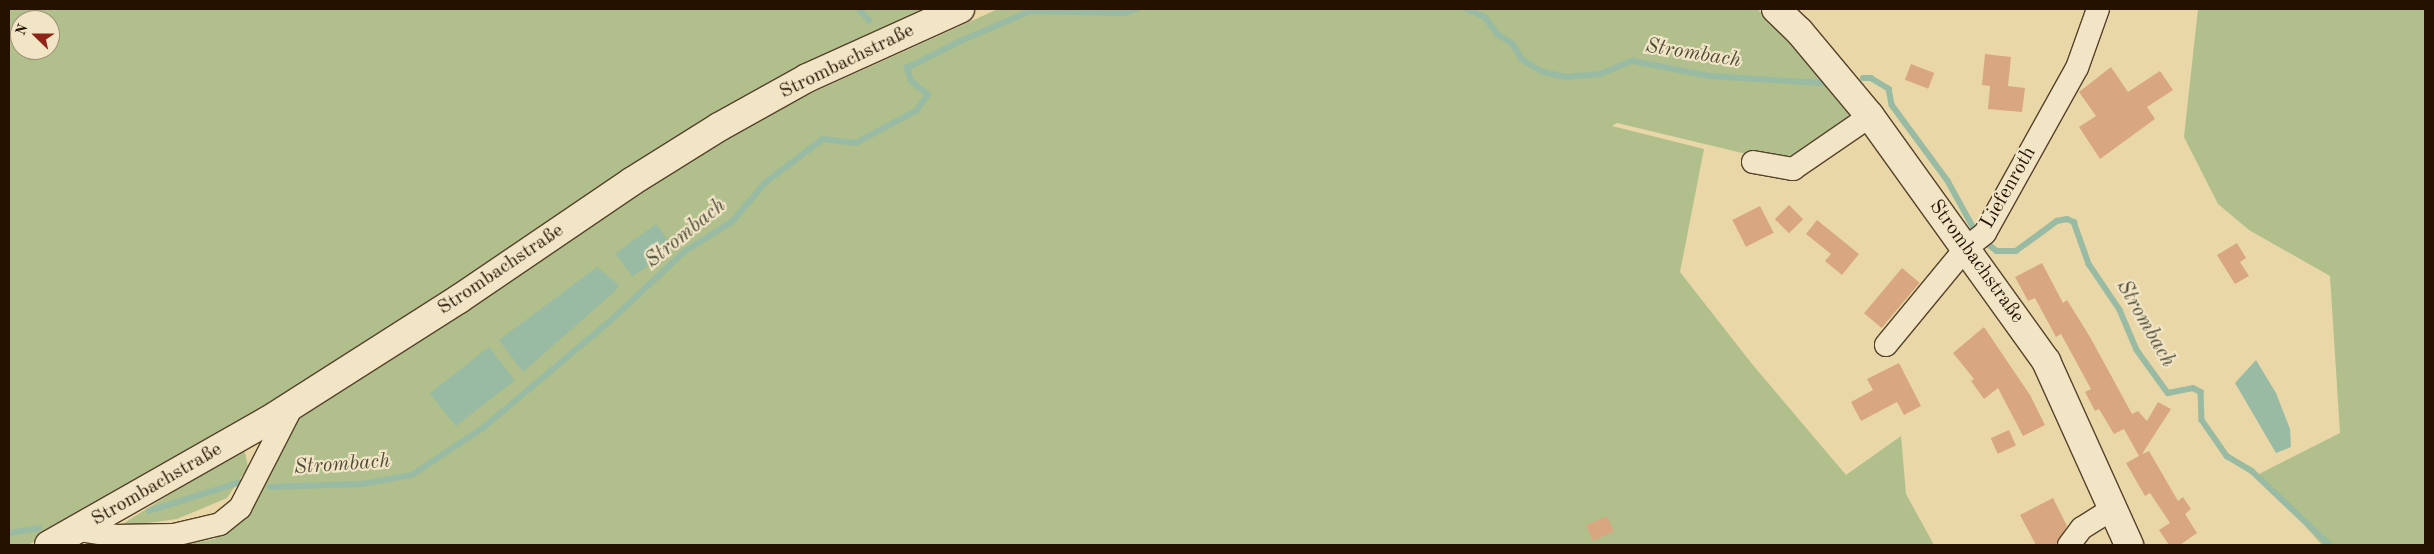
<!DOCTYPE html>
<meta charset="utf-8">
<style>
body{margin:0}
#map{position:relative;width:2434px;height:554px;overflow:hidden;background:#e9d7a8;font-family:"Old Standard TT",serif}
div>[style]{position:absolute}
.green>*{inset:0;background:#b0bf8c}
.water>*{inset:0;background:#99baa3;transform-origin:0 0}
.stream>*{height:5.5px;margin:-2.75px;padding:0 2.75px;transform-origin:2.75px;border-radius:2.75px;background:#99baa3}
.building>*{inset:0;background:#d9a77f;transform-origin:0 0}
.roads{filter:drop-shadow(1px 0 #56422a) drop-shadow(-1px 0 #56422a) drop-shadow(0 1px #56422a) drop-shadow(0 -1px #56422a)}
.street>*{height:22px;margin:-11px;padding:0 11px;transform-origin:11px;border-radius:11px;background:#f1e5c6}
.secondary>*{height:28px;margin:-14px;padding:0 14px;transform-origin:14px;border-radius:14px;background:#f1e5c6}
span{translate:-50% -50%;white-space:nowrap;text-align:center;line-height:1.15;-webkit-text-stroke:4.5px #f1e5c6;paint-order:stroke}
.street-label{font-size:20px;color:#251100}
.water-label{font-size:21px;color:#4e4c39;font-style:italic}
.frame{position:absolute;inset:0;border:10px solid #251100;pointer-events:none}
.north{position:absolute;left:10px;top:10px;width:50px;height:50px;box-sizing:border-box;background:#f1e5c6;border:1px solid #9f9077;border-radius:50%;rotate:292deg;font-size:14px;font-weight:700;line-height:20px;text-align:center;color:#251100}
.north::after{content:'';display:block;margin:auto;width:18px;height:22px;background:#8f2418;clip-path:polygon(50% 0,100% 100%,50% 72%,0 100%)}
</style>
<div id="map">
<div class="green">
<i style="clip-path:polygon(evenodd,9px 9px,933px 9px,325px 376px,28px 545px,9px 545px,9px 9px,20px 20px,50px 20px,50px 50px,20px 50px,20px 20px)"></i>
<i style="clip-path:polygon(998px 9px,1757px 9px,1799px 47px,1859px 123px,1793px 165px,1617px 123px,1612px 126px,1704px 149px,1680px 272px,1752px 364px,1846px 475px,1901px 436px,1906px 494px,1934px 545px,181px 545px,215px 539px,249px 510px,296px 413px,730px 130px)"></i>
<i style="clip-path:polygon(2198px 9px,2425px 9px,2425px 545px,2322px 545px,2259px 474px,2340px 433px,2330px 276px,2249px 230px,2218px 204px,2184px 137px)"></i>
<i style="clip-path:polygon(244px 447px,248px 467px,227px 498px,177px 519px,118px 527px)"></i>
</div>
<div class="water">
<i style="left:656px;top:224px;width:29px;height:50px;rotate:54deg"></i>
<i style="clip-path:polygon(597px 267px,619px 285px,615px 291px,523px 372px,499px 340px)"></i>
<i style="left:489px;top:347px;width:42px;height:75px;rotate:52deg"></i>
<i style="clip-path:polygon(2256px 360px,2276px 393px,2290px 429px,2291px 447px,2276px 453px,2235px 383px)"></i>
</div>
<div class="stream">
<i style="left:859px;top:9px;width:15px;rotate:48deg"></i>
<i style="left:1467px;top:9px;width:20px;rotate:24deg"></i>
<i style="left:1485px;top:17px;width:21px;rotate:53deg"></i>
<i style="left:1498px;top:34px;width:18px;rotate:34deg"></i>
<i style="left:1513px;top:44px;width:17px;rotate:59deg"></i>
<i style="left:1522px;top:59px;width:25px;rotate:32deg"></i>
<i style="left:1543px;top:72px;width:25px;rotate:12deg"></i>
<i style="left:1567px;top:77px;width:33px;rotate:-5deg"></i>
<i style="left:1600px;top:74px;width:35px;rotate:-22deg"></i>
<i style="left:1633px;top:61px;width:78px;rotate:11deg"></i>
<i style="left:1710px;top:76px;width:112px;rotate:3.6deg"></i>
<i style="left:1863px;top:78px;width:8px"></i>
<i style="left:1871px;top:78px;width:21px;rotate:31deg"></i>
<i style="left:1889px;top:89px;width:16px;rotate:79deg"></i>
<i style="left:1892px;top:105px;width:94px;rotate:53.6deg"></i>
<i style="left:1948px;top:181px;width:58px;rotate:61.2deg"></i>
<i style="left:1988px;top:244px;width:11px;rotate:38deg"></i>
<i style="left:1997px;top:251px;width:19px"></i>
<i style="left:2016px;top:251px;width:51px;rotate:-36.2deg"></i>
<i style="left:2057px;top:221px;width:10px;rotate:-11deg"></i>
<i style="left:2067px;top:219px;width:8px;rotate:23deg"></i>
<i style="left:2074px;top:222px;width:45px;rotate:70.3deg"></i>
<i style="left:2089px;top:264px;width:55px;rotate:56deg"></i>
<i style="left:2120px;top:310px;width:43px;rotate:67deg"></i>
<i style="left:2137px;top:350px;width:53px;rotate:54.2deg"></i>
<i style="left:2168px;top:393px;width:25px;rotate:-11deg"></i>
<i style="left:2193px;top:388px;width:9px;rotate:27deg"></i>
<i style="left:2201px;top:392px;width:28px;rotate:88deg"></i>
<i style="left:2202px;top:420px;width:44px;rotate:55.2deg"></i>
<i style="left:2227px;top:456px;width:29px;rotate:31deg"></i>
<i style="left:2252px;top:471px;width:108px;rotate:43.5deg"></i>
<i style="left:270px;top:487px;width:92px;rotate:-1.9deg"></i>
<i style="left:362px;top:484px;width:51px;rotate:-10.2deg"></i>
<i style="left:412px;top:475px;width:85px;rotate:-33.5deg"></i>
<i style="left:483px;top:428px;width:165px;rotate:-40.1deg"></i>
<i style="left:609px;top:322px;width:103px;rotate:-43deg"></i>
<i style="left:684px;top:252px;width:58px;rotate:-32.3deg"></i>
<i style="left:733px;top:221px;width:50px;rotate:-49.9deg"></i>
<i style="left:765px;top:183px;width:73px;rotate:-37.2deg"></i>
<i style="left:823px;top:139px;width:33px;rotate:7deg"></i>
<i style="left:856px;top:143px;width:68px;rotate:-28.1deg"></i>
<i style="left:916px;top:111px;width:20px;rotate:-53deg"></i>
<i style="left:928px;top:95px;width:22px;rotate:-141deg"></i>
<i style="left:911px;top:81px;width:14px;rotate:-107deg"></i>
<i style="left:907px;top:68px;width:63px;rotate:-26.6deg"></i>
<i style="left:963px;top:40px;width:74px;rotate:-23.1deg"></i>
<i style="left:1031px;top:11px;width:93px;rotate:1.2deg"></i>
<i style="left:1124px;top:13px;width:14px;rotate:-17deg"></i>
<i style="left:149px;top:511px;width:96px;rotate:-17.5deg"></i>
<i style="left:9px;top:533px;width:30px;rotate:-9deg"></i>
</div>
<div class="building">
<i style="clip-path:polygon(1985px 54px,2011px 57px,2008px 86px,2025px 88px,2022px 112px,1988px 109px,1990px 86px,1982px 85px)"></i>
<i style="left:1911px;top:64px;width:25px;height:17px;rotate:21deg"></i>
<i style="clip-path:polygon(2111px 67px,2128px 92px,2160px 71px,2173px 90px,2147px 107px,2155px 119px,2100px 159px,2079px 127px,2096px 116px,2079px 92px)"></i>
<i style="left:1789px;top:205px;width:20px;height:20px;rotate:45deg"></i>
<i style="left:1760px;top:206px;width:30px;height:31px;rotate:63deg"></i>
<i style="clip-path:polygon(1817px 220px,1859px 254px,1842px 275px,1825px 261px,1831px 254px,1806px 234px)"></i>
<i style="clip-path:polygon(2237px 243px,2246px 258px,2240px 262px,2249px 276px,2235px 284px,2217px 255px)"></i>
<i style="clip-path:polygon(2042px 263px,2063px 303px,2067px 300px,2090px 337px,2132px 414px,2138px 411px,2147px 421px,2158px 402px,2171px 409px,2142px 454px,2149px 451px,2178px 501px,2183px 497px,2191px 509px,2185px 514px,2197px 533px,2180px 545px,2169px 545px,2159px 530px,2170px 523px,2150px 493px,2145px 496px,2126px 463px,2139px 456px,2124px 429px,2114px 434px,2099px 409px,2095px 411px,2085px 392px,2091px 389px,2061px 334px,2056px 337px,2035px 298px,2028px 301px,2015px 277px)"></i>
<i style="left:1902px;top:268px;width:23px;height:59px;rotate:40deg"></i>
<i style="clip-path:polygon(1984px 327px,2030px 395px,2045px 425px,2023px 436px,1998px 388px,1984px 399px,1971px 381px,1974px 379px,1953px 353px)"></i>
<i style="clip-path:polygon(1899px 363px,1921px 406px,1904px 415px,1897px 402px,1861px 421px,1851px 402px,1873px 390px,1867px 379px)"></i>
<i style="left:2009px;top:430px;width:17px;height:20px;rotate:66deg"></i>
<i style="clip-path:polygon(2053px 498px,2067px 526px,2056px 545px,2036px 545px,2020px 515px)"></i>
<i style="left:1607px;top:516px;width:17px;height:23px;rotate:66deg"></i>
</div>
<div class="roads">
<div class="street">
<i style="left:1753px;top:162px;width:41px;rotate:9.9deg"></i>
<i style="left:1793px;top:169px;width:93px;rotate:-34.5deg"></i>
<i style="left:1886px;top:345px;width:126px;rotate:-50.5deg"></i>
<i style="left:1966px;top:248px;width:24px;rotate:-38deg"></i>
<i style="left:1985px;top:233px;width:189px;rotate:-60.9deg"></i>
<i style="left:2077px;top:68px;width:63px;rotate:-70.4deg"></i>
<i style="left:79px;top:530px;width:36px;rotate:9deg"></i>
<i style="left:115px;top:536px;width:59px;rotate:-1deg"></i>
<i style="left:174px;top:535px;width:47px;rotate:-13.4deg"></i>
<i style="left:220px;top:524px;width:26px;rotate:-39deg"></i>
<i style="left:240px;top:508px;width:116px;rotate:-62.8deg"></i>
<i style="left:2069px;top:545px;width:21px;rotate:-53deg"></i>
<i style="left:2082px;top:528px;width:36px;rotate:-32deg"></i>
</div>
<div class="secondary">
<i style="left:1776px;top:9px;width:32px;rotate:44deg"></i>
<i style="left:1799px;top:31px;width:111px;rotate:50.1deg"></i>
<i style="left:1870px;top:116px;width:302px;rotate:54.3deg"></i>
<i style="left:2046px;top:361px;width:202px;rotate:65.7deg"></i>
<i style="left:49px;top:545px;width:253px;rotate:-29.6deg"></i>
<i style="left:269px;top:420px;width:225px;rotate:-32.5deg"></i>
<i style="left:459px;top:299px;width:208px;rotate:-34.2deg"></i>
<i style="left:631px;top:182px;width:104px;rotate:-32deg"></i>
<i style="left:719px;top:127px;width:101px;rotate:-29.1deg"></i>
<i style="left:807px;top:78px;width:168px;rotate:-24.3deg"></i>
</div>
</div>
<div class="street-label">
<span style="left:847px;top:62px;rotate:-26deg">Strombachstraße</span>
<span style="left:2009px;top:188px;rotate:-60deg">Liefenroth</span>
<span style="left:1976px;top:262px;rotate:54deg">Strombachstraße</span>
<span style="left:501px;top:270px;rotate:-34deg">Strombachstraße</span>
<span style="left:157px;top:485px;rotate:-30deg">Strombachstraße</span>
</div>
<div class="water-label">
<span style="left:1693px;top:54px;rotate:9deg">Strombach</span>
<span style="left:686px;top:234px;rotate:-39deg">Strombach</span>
<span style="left:2145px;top:324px;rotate:60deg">Strombach</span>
<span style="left:342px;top:465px;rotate:-4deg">Strombach</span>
</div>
<div class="frame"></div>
<div class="north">N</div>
</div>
